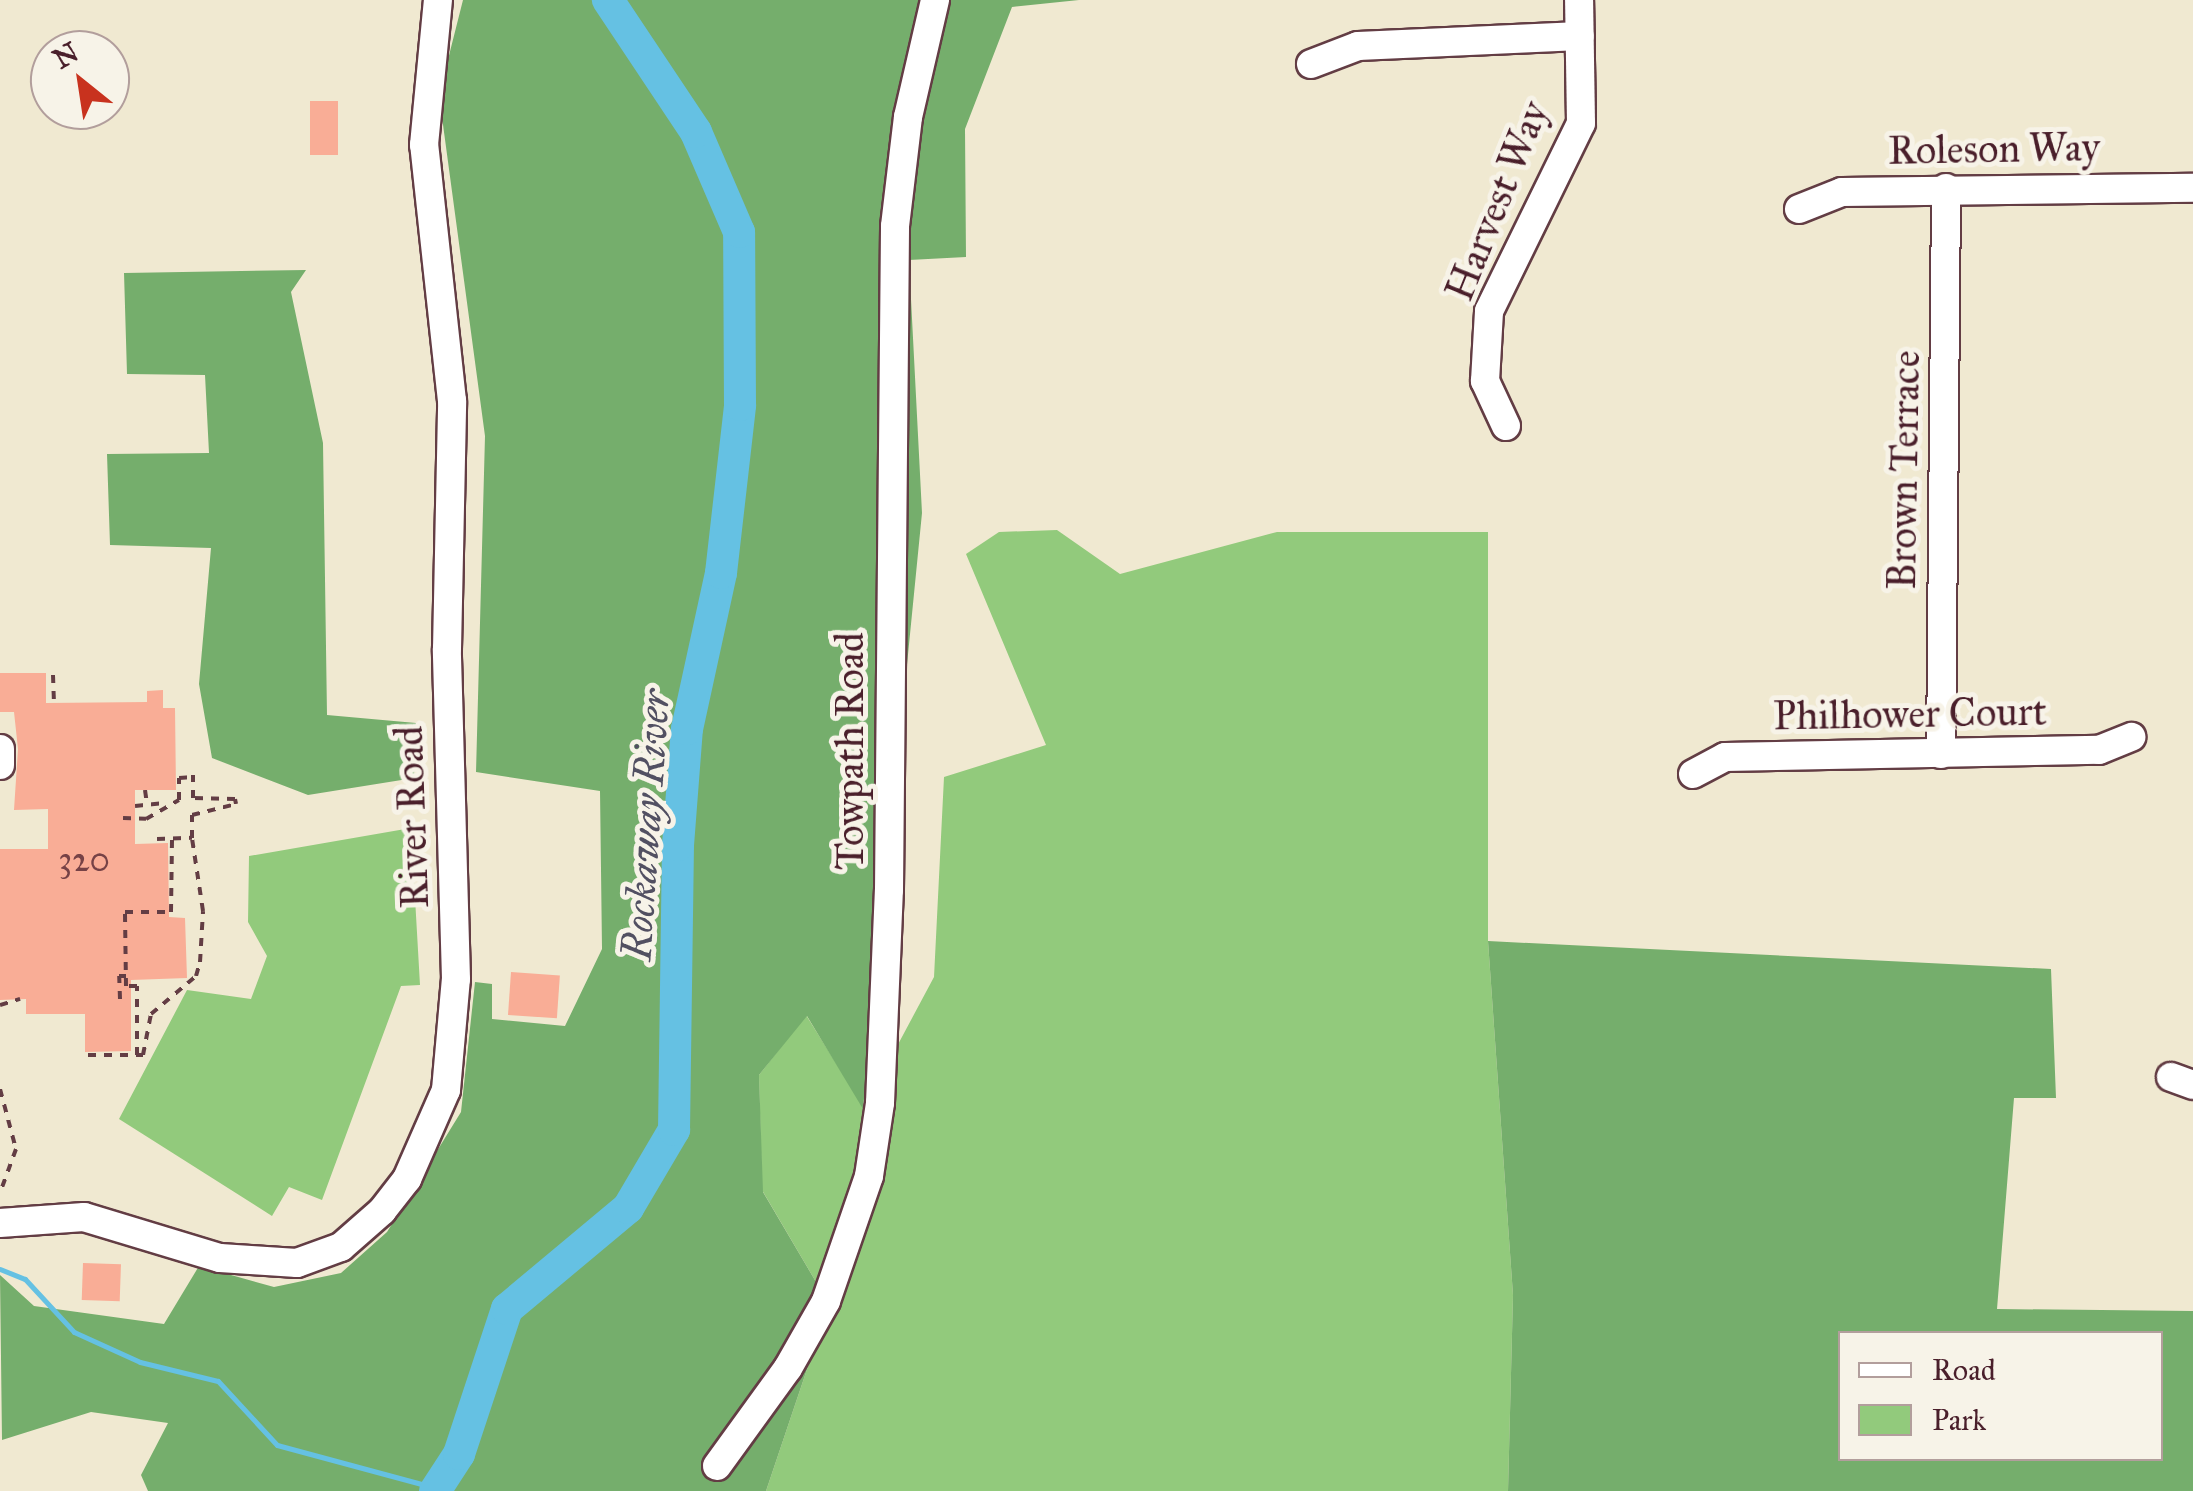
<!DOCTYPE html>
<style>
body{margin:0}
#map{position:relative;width:2193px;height:1491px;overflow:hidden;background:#f0e9d1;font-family:"IM FELL Great Primer",serif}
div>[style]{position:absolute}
.green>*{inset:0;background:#92ca7c}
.forest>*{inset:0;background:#75ae6c}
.stream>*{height:5px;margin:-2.5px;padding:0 2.5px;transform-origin:2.5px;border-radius:2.5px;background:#65c1e3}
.river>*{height:32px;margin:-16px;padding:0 16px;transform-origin:16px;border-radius:16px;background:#65c1e3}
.building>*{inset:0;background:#f9ad96;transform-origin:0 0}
.path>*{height:4px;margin-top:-2px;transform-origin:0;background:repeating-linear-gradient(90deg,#633d44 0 8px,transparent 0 16px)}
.roads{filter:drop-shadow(2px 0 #633d44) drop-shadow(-2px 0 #633d44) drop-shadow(0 2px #633d44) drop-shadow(0 -2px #633d44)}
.minor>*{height:28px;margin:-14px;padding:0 14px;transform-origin:14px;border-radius:14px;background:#fff}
span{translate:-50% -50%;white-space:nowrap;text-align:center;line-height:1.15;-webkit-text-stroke:10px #f7f3e8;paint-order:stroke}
.number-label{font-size:35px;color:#764246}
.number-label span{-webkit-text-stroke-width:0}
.street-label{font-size:40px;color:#4a1f2b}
.water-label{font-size:42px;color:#525062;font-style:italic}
.legend{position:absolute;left:1838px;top:1331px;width:325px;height:130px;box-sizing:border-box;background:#f7f3e8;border:2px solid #b29e9c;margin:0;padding:12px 18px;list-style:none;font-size:30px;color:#4a1f2b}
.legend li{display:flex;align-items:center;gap:20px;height:50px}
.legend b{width:50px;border:2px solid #b29e9c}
.north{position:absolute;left:30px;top:30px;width:100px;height:100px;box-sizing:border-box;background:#f7f3e8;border:2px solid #b29e9c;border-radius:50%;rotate:330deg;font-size:28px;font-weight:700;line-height:40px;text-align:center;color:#4a1f2b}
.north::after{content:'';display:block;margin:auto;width:35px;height:45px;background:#c8321e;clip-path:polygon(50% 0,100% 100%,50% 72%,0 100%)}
</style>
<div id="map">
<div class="green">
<i style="clip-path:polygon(1057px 530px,1120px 574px,1277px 532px,1488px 532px,1488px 941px,1513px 1295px,1508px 1491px,766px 1491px,829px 1304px,762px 1190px,759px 1075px,806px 1015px,864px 1108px,934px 977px,944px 777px,1046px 745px,966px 554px,999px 532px)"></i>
<i style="clip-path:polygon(411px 828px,420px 985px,401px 986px,322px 1200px,289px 1187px,272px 1216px,119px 1119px,187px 990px,251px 999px,267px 956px,248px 922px,249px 856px)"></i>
</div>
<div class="forest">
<i style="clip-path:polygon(463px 0,1079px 0,1012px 7px,965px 129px,966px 257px,909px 260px,922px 513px,863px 1109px,807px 1016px,759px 1075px,763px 1192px,829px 1304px,766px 1491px,148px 1491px,141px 1475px,168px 1423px,91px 1412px,2px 1440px,0 1275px,34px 1306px,164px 1324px,199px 1266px,274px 1287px,341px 1273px,387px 1232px,461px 1112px,475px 982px,492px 984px,492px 1019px,565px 1026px,602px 949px,600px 791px,476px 772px,485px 436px,439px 95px)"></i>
<i style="clip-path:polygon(306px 270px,291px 292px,323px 443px,327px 715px,416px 723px,414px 778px,308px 795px,212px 758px,199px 684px,211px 548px,110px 545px,107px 454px,209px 453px,205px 375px,127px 374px,124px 273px)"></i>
<i style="clip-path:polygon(evenodd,1488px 941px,2051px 969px,2056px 1098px,2014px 1098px,1997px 1309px,2193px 1311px,2193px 1491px,1508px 1491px,1513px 1295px,1488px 941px,1840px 1334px,2160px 1334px,2160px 1458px,1840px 1458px,1840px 1334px)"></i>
</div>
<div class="stream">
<i style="left:0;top:1269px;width:27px;rotate:22deg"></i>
<i style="left:25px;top:1279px;width:72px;rotate:47.2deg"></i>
<i style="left:74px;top:1332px;width:72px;rotate:24.4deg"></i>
<i style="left:140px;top:1362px;width:80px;rotate:13.7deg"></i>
<i style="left:218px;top:1381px;width:87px;rotate:47.3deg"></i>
<i style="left:277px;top:1445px;width:165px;rotate:15.1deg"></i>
</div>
<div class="river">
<i style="left:435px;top:1491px;width:44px;rotate:-57deg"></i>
<i style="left:459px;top:1454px;width:153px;rotate:-71.7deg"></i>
<i style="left:507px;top:1309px;width:158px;rotate:-39.9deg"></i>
<i style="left:628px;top:1208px;width:91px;rotate:-59.5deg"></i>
<i style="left:674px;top:1130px;width:285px;rotate:-89.2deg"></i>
<i style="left:678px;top:845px;width:116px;rotate:-85.6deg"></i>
<i style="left:687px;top:729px;width:160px;rotate:-77.7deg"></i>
<i style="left:721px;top:573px;width:169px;rotate:-83.5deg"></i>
<i style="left:740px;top:405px;width:173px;rotate:-90.3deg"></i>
<i style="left:739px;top:232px;width:109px;rotate:-113.3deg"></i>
<i style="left:696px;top:132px;width:159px;rotate:-123.7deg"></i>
</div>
<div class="building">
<i style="left:338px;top:101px;width:54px;height:28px;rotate:90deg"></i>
<i style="clip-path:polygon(0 673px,46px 673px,46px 703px,147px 702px,147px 691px,163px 690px,163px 708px,175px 708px,176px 790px,135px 790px,135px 844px,168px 843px,169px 917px,185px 918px,187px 978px,131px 980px,131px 1051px,85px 1052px,85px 1014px,26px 1014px,26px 999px,0 1000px,0 849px,48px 849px,48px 809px,14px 810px,18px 749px,14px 712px,0 712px)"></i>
<i style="left:511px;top:972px;width:49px;height:43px;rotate:4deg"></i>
<i style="left:83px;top:1263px;width:38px;height:37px;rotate:2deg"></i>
</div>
<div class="path">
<i style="left:53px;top:675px;width:28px;rotate:88deg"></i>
<i style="left:145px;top:790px;width:15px;rotate:82deg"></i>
<i style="left:135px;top:806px;width:27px;rotate:-6deg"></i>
<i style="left:123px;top:818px;width:23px;rotate:2deg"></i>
<i style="left:146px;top:819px;width:38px;rotate:-30deg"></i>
<i style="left:179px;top:800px;width:22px;rotate:-90deg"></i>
<i style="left:179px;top:778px;width:14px;rotate:-4deg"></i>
<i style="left:157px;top:839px;width:35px;rotate:-2deg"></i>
<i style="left:192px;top:838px;width:23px;rotate:-90deg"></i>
<i style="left:192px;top:815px;width:45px;rotate:-14deg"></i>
<i style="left:236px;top:804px;width:5px;rotate:-101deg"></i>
<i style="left:235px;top:799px;width:42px;rotate:-178.6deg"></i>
<i style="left:193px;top:798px;width:23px;rotate:-90deg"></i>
<i style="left:120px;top:999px;width:23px;rotate:-92deg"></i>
<i style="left:119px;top:976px;width:7px"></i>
<i style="left:0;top:1005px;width:21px;rotate:-17deg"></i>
<i style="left:88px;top:1055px;width:49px"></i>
<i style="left:137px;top:1055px;width:69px;rotate:-90deg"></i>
<i style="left:137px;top:986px;width:11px;rotate:180deg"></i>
<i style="left:126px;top:986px;width:74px;rotate:-90.8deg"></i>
<i style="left:125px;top:912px;width:46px"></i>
<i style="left:171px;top:912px;width:74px;rotate:-89.2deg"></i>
<i style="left:137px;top:1055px;width:6px"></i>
<i style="left:143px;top:1055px;width:42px;rotate:-79deg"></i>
<i style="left:151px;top:1014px;width:59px;rotate:-40.2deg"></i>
<i style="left:196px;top:976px;width:15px;rotate:-74deg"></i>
<i style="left:200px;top:962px;width:51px;rotate:-86.6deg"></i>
<i style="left:203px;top:911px;width:74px;rotate:-98.6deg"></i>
<i style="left:0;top:1089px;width:62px;rotate:75.1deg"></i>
<i style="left:16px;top:1149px;width:47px;rotate:110deg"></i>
</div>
<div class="roads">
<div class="minor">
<i style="left:1311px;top:64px;width:50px;rotate:-21deg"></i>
<i style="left:1358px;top:46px;width:222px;rotate:-2.6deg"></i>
<i style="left:1799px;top:209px;width:46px;rotate:-21.6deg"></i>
<i style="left:1842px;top:192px;width:351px;rotate:-0.7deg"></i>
<i style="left:1506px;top:426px;width:50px;rotate:-115deg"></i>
<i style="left:1485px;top:381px;width:70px;rotate:-86.7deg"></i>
<i style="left:1489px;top:311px;width:209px;rotate:-63.9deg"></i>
<i style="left:1581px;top:123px;width:123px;rotate:-90.9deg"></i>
<i style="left:0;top:749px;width:16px;rotate:90deg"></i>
<i style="left:1941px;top:754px;width:566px;rotate:-89.49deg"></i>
<i style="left:1693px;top:774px;width:36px;rotate:-28deg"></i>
<i style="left:1725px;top:757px;width:374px;rotate:-1.1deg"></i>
<i style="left:2099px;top:750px;width:35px;rotate:-22deg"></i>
<i style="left:2171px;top:1077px;width:23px;rotate:20deg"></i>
<i style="left:0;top:1223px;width:84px;rotate:-4.1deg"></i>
<i style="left:84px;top:1217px;width:142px;rotate:16.8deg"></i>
<i style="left:220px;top:1258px;width:77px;rotate:3.7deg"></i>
<i style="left:297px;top:1263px;width:47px;rotate:-20deg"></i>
<i style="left:341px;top:1247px;width:55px;rotate:-41.3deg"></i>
<i style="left:382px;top:1211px;width:41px;rotate:-52deg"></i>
<i style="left:407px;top:1179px;width:97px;rotate:-66.3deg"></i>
<i style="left:446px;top:1090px;width:111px;rotate:-84.9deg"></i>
<i style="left:456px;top:979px;width:330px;rotate:-91.6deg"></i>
<i style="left:447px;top:649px;width:248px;rotate:-88.8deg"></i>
<i style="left:452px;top:401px;width:258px;rotate:-96.2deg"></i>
<i style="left:424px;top:145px;width:146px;rotate:-84.5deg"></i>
<i style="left:717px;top:1466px;width:121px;rotate:-54.1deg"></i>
<i style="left:788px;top:1368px;width:77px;rotate:-60.4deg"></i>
<i style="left:826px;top:1301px;width:132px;rotate:-71deg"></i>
<i style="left:869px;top:1176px;width:74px;rotate:-81.4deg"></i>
<i style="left:880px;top:1103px;width:213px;rotate:-87.6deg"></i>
<i style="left:889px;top:890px;width:664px;rotate:-89.48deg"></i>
<i style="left:895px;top:226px;width:110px;rotate:-83.2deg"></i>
<i style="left:908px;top:117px;width:120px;rotate:-77deg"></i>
</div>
</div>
<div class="number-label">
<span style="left:84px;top:860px">320</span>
</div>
<div class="street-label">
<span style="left:1994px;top:149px;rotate:-1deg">Roleson Way</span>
<span style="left:1497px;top:201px;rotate:-68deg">Harvest Way</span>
<span style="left:1904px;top:470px;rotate:-89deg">Brown Terrace</span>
<span style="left:1910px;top:714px;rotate:-1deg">Philhower Court</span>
<span style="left:850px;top:751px;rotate:-90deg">Towpath Road</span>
<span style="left:412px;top:817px;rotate:-92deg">River Road</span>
</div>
<div class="water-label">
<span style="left:646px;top:825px;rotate:-86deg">Rockaway River</span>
</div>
<ul class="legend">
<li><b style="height:12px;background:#fff"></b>Road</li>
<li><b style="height:28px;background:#92ca7c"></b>Park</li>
</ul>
<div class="north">N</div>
</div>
